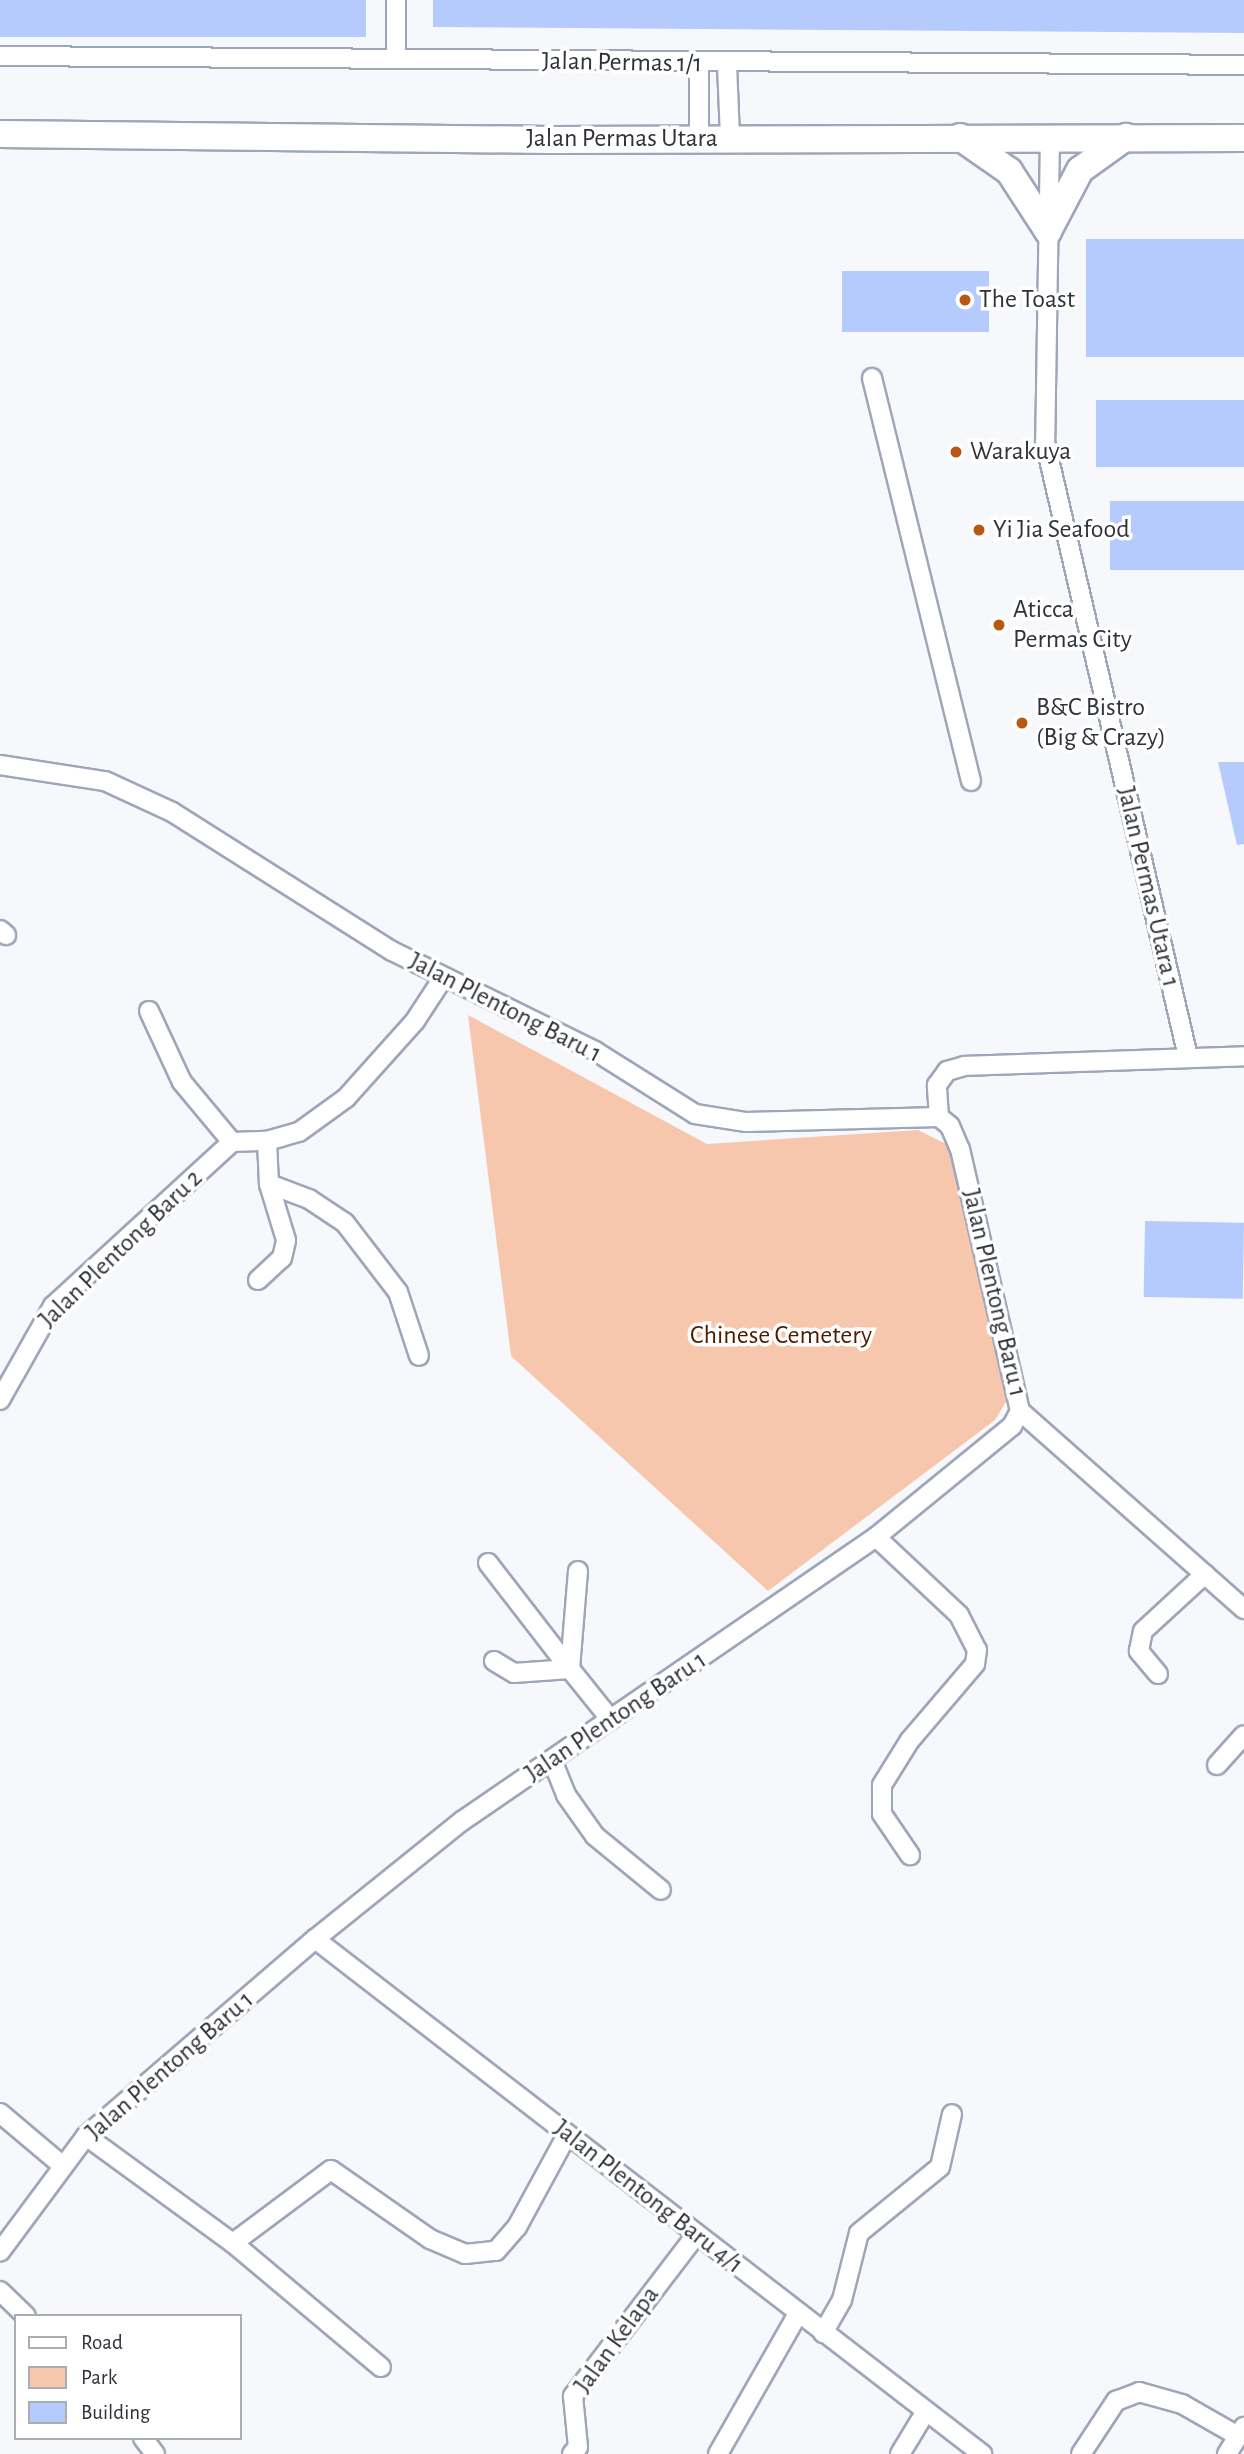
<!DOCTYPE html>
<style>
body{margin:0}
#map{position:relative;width:1244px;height:2454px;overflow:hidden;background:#f6f8fc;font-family:"Alegreya Sans",sans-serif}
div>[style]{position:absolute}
.green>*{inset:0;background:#f7c7ad}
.building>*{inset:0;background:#b5cafd;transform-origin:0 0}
.roads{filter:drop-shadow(2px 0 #9ea6b9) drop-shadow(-2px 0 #9ea6b9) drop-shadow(0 2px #9ea6b9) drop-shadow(0 -2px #9ea6b9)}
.street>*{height:18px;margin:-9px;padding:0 9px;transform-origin:9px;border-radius:9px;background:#fff}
.primary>*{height:26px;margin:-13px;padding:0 13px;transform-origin:13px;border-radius:13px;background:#fff}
.dots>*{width:19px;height:19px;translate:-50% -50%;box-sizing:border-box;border:4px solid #fff;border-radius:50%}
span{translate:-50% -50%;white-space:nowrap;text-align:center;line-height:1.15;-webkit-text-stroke:7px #fff;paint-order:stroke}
.street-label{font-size:26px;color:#2f323a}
.poi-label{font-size:26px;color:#2f323a}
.left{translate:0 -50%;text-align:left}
.park-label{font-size:26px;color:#4e1d00}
.legend{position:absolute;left:14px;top:2314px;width:228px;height:126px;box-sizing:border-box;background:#fff;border:2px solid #acadb0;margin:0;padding:9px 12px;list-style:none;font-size:21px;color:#2f323a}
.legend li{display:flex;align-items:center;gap:14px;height:35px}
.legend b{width:35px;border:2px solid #acadb0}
</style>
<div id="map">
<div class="green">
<i style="clip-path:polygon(468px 1015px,707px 1144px,918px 1130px,948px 1145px,1007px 1400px,995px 1420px,768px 1591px,511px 1356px)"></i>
</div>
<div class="building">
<i style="left:0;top:0;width:366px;height:37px"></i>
<i style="clip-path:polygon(433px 0,1244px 0,1244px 33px,433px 27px)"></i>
<i style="left:1086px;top:239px;width:158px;height:118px"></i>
<i style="left:842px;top:271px;width:147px;height:61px"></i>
<i style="left:1096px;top:400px;width:148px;height:67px"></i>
<i style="left:1110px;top:501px;width:134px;height:69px"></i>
<i style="clip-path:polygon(1218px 762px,1244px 762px,1244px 844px,1237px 845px)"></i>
<i style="left:1145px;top:1221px;width:99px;height:76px;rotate:1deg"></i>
</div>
<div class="roads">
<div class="street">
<i style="left:0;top:56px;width:1244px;rotate:0.41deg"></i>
<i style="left:396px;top:58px;width:58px;rotate:-90deg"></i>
<i style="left:699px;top:65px;width:73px;rotate:90deg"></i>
<i style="left:727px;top:65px;width:73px;rotate:87.6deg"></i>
<i style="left:1050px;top:136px;width:306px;rotate:90.9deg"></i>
<i style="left:1045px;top:442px;width:631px;rotate:76.91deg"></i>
<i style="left:872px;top:378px;width:415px;rotate:76.2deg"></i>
<i style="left:0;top:765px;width:106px;rotate:8.7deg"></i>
<i style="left:105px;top:781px;width:74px;rotate:24.8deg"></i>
<i style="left:172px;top:812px;width:260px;rotate:32.3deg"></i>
<i style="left:392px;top:951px;width:226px;rotate:26.2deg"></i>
<i style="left:595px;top:1051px;width:118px;rotate:32.2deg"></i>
<i style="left:695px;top:1114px;width:52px;rotate:8.9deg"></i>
<i style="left:746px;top:1122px;width:193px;rotate:-1.5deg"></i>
<i style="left:939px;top:1117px;width:14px;rotate:39deg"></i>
<i style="left:950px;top:1126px;width:25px;rotate:67deg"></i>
<i style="left:960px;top:1149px;width:269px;rotate:77.1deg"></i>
<i style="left:1020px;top:1411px;width:17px;rotate:118deg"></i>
<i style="left:1012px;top:1426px;width:176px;rotate:140.8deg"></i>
<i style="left:876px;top:1537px;width:502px;rotate:145.55deg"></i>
<i style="left:462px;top:1821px;width:189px;rotate:141.2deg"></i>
<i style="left:315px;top:1939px;width:302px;rotate:139.3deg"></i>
<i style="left:86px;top:2136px;width:144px;rotate:126.6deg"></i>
<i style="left:0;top:930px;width:8px;rotate:40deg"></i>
<i style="left:149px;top:1011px;width:78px;rotate:65.1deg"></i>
<i style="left:182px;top:1082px;width:78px;rotate:50.2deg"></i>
<i style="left:939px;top:1117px;width:32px;rotate:-94deg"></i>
<i style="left:937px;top:1085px;width:17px;rotate:-54deg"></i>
<i style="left:947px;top:1071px;width:18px;rotate:-16deg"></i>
<i style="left:964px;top:1066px;width:280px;rotate:-2deg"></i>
<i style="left:232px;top:1142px;width:35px;rotate:-2deg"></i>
<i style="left:267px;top:1141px;width:33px;rotate:-16deg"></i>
<i style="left:299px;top:1132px;width:58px;rotate:-35.9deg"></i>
<i style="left:346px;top:1098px;width:103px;rotate:-48.1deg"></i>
<i style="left:415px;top:1021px;width:51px;rotate:-56.9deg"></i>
<i style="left:269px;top:1184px;width:43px;rotate:20.6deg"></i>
<i style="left:309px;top:1199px;width:43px;rotate:33.7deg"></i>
<i style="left:345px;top:1223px;width:87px;rotate:52.5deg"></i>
<i style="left:398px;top:1292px;width:67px;rotate:71.8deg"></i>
<i style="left:258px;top:1280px;width:33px;rotate:-43deg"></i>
<i style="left:282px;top:1258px;width:18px;rotate:-77deg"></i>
<i style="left:286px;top:1240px;width:59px;rotate:-106.9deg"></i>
<i style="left:269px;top:1184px;width:43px;rotate:-92.7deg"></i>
<i style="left:0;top:1400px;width:108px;rotate:-60.6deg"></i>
<i style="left:53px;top:1306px;width:243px;rotate:-42.5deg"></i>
<i style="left:1020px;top:1411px;width:299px;rotate:41.5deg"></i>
<i style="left:876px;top:1537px;width:114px;rotate:43.2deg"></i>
<i style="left:959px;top:1615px;width:39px;rotate:63deg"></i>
<i style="left:977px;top:1650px;width:14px;rotate:98deg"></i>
<i style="left:975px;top:1664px;width:100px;rotate:130.5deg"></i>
<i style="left:910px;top:1740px;width:53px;rotate:121.9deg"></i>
<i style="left:882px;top:1785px;width:29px;rotate:90deg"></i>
<i style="left:882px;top:1814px;width:50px;rotate:55.7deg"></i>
<i style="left:488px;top:1563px;width:134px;rotate:52.3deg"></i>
<i style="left:578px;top:1571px;width:98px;rotate:94.7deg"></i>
<i style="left:570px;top:1669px;width:65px;rotate:51.2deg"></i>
<i style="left:494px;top:1661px;width:23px;rotate:31deg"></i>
<i style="left:514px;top:1673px;width:56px;rotate:-4.1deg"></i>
<i style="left:1158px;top:1674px;width:30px;rotate:-130deg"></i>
<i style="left:1139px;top:1651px;width:20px;rotate:-79deg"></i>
<i style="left:1143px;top:1631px;width:84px;rotate:-42.6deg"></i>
<i style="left:552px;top:1760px;width:38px;rotate:68deg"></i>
<i style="left:566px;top:1795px;width:50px;rotate:54.7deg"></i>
<i style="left:595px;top:1836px;width:85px;rotate:39.3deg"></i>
<i style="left:1217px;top:1765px;width:40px;rotate:-48deg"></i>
<i style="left:315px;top:1939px;width:843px;rotate:37.67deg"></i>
<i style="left:0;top:2113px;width:82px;rotate:40.1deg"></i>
<i style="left:86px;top:2136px;width:182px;rotate:36.1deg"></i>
<i style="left:233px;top:2243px;width:193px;rotate:40deg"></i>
<i style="left:233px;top:2243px;width:122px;rotate:-36.7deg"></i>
<i style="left:331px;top:2170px;width:121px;rotate:34.9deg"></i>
<i style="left:430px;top:2239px;width:38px;rotate:23deg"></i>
<i style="left:465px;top:2254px;width:31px;rotate:-6deg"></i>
<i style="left:496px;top:2251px;width:32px;rotate:-49deg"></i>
<i style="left:517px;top:2227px;width:105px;rotate:-61.5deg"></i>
<i style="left:0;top:2291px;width:36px;rotate:44deg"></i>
<i style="left:823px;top:2333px;width:38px;rotate:-60deg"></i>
<i style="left:842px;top:2300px;width:69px;rotate:-75.8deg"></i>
<i style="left:859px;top:2233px;width:104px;rotate:-39.2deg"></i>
<i style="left:940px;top:2167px;width:54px;rotate:-77.2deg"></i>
<i style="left:143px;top:2438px;width:20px;rotate:53deg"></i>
<i style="left:572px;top:2454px;width:9px;rotate:-49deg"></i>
<i style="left:578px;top:2447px;width:51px;rotate:-95.6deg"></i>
<i style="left:573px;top:2396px;width:203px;rotate:-52.6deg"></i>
<i style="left:718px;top:2454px;width:161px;rotate:-60.3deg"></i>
<i style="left:900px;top:2454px;width:50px;rotate:-58.8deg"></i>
<i style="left:1081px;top:2454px;width:64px;rotate:-56.6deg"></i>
<i style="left:1116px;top:2401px;width:25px;rotate:-21deg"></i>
<i style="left:1139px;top:2392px;width:45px;rotate:15.6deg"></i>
<i style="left:1182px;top:2404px;width:64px;rotate:29.7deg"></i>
<i style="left:1227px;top:2454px;width:32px;rotate:-58deg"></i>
</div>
<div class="primary">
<i style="left:0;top:134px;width:551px;rotate:0.62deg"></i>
<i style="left:551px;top:140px;width:693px;rotate:-0.17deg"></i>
<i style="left:960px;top:137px;width:60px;rotate:34.8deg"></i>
<i style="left:1009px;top:171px;width:72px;rotate:57deg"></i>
<i style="left:1048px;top:231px;width:69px;rotate:-62.3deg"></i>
<i style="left:1080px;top:170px;width:57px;rotate:-35.7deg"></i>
</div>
</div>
<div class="dots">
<i style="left:965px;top:300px;background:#b85813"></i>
<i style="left:956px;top:452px;background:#b85813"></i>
<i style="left:979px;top:530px;background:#b85813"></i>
<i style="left:999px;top:625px;background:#b85813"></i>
<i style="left:1022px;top:723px;background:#b85813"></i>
</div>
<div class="street-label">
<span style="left:622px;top:63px;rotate:1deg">Jalan Permas 1/1</span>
<span style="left:622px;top:139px">Jalan Permas Utara</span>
<span style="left:1148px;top:887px;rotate:77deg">Jalan Permas Utara 1</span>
<span style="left:505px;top:1008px;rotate:27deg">Jalan Plentong Baru 1</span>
<span style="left:121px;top:1249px;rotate:-44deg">Jalan Plentong Baru 2</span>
<span style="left:994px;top:1293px;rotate:77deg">Jalan Plentong Baru 1</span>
<span style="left:616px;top:1717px;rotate:-34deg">Jalan Plentong Baru 1</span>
<span style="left:170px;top:2066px;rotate:-41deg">Jalan Plentong Baru 1</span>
<span style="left:648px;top:2197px;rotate:38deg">Jalan Plentong Baru 4/1</span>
<span style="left:617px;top:2340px;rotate:-54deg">Jalan Kelapa</span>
</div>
<div class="poi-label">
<span class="left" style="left:979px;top:300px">The Toast</span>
<span class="left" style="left:970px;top:452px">Warakuya</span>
<span class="left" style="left:993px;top:530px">Yi Jia Seafood</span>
<span class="left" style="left:1013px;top:625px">Aticca<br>Permas City</span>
<span class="left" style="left:1036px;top:723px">B&amp;C Bistro<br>(Big &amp; Crazy)</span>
</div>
<div class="park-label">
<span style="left:781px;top:1336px">Chinese Cemetery</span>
</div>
<ul class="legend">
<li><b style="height:9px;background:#fff"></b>Road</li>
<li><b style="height:19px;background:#f7c7ad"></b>Park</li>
<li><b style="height:19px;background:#b5cafd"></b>Building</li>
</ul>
</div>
